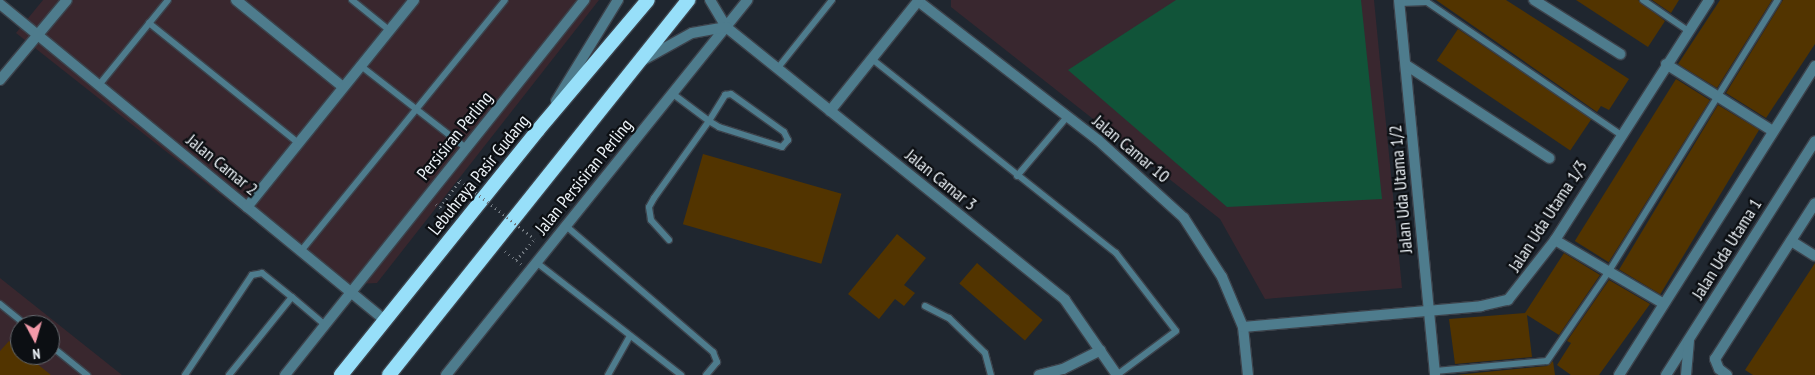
<!DOCTYPE html>
<style>
body{margin:0}
#map{position:relative;width:1815px;height:375px;overflow:hidden;background:#1f262f;font-family:"PT Sans Narrow",sans-serif}
div>[style]{position:absolute}
.commercial>*{inset:0;background:#39272e}
.education>*{inset:0;background:#39272f}
.green>*{inset:0;background:#115439}
.building>*{inset:0;background:#523400;transform-origin:0 0}
.path>*{height:2.5px;margin-top:-1.25px;transform-origin:0;background:repeating-linear-gradient(90deg,#727980 0 1px,transparent 0 5px)}
.roads{filter:drop-shadow(1px 0 #3c424b) drop-shadow(-1px 0 #3c424b) drop-shadow(0 1px #3c424b) drop-shadow(0 -1px #3c424b)}
.service>*{height:6px;margin:-3px;padding:0 3px;transform-origin:3px;border-radius:3px;background:#4e7c8d}
.minor>*{height:10px;margin:-5px;padding:0 5px;transform-origin:5px;border-radius:5px;background:#4e7c8d}
.tertiary>*{height:10px;margin:-5px;padding:0 5px;transform-origin:5px;border-radius:5px;background:#4e7c8d}
.trunk>*{height:14px;margin:-7px;padding:0 7px;transform-origin:7px;border-radius:7px;background:#97dff9}
.path-bridge>*{height:2.5px;margin-top:-1.25px;transform-origin:0;background:repeating-linear-gradient(90deg,#727980 0 1px,transparent 0 5px)}
span{translate:-50% -50%;white-space:nowrap;text-align:center;line-height:1.15;-webkit-text-stroke:4.5px #0c0f13;paint-order:stroke}
.street-label{font-size:18px;color:#ebf1f6}
.north{position:absolute;left:10px;top:315px;width:50px;height:50px;box-sizing:border-box;background:#0c0f13;border:1px solid #65696e;border-radius:50%;rotate:174deg;font-size:14px;font-weight:700;line-height:20px;text-align:center;color:#ebf1f6}
.north::after{content:'';display:block;margin:auto;width:18px;height:22px;background:#f39aa9;clip-path:polygon(50% 0,100% 100%,50% 72%,0 100%)}
</style>
<div id="map">
<div class="commercial">
<i style="clip-path:polygon(43px 0,599px 0,377px 283px,335px 285px,16px 33px)"></i>
<i style="clip-path:polygon(evenodd,0 278px,122px 375px,0 375px,0 278px,20px 325px,50px 325px,50px 355px,20px 355px,20px 325px)"></i>
</div>
<div class="education">
<i style="clip-path:polygon(951px 0,1374px 0,1402px 288px,1265px 299px,1220px 219px,951px 7px)"></i>
</div>
<div class="green">
<i style="clip-path:polygon(1176px 0,1361px 0,1382px 199px,1227px 207px,1068px 70px)"></i>
</div>
<div class="building">
<i style="clip-path:polygon(1436px 0,1506px 0,1629px 79px,1609px 110px,1601px 106px,1597px 112px)"></i>
<i style="clip-path:polygon(1576px 0,1638px 0,1665px 21px,1648px 47px)"></i>
<i style="clip-path:polygon(1652px 0,1679px 0,1671px 13px)"></i>
<i style="clip-path:polygon(1720px 0,1772px 0,1717px 88px,1678px 64px)"></i>
<i style="clip-path:polygon(1783px 0,1815px 0,1815px 44px,1766px 118px,1726px 93px)"></i>
<i style="left:1458px;top:29px;width:161px;height:38px;rotate:34deg"></i>
<i style="left:1676px;top:79px;width:40px;height:191px;rotate:32deg"></i>
<i style="left:1718px;top:105px;width:48px;height:192px;rotate:31deg"></i>
<i style="left:703px;top:154px;width:144px;height:73px;rotate:16deg"></i>
<i style="clip-path:polygon(897px 234px,926px 258px,904px 285px,915px 293px,904px 306px,895px 299px,879px 319px,848px 294px)"></i>
<i style="clip-path:polygon(1564px 253px,1600px 275px,1559px 335px,1527px 315px,1532px 357px,1455px 364px,1449px 319px,1525px 313px)"></i>
<i style="left:977px;top:263px;width:87px;height:27px;rotate:41deg"></i>
<i style="clip-path:polygon(1815px 263px,1815px 375px,1753px 375px,1745px 370px)"></i>
<i style="clip-path:polygon(1609px 280px,1650px 304px,1599px 375px,1571px 375px,1557px 365px,1571px 343px,1567px 341px)"></i>
<i style="clip-path:polygon(9px 341px,20px 350px,20px 355px,26px 355px,51px 375px,0 375px,0 351px)"></i>
<i style="clip-path:polygon(1553px 361px,1555px 375px,1456px 375px,1547px 366px)"></i>
</div>
<div class="path">
<i style="left:436px;top:204px;width:19px;rotate:35deg"></i>
<i style="left:440px;top:207px;width:34px;rotate:-53deg"></i>
<i style="left:505px;top:251px;width:21px;rotate:39deg"></i>
<i style="left:516px;top:260px;width:28px;rotate:-48deg"></i>
</div>
<div class="roads">
<div class="service">
<i style="left:352px;top:0;width:48px;rotate:39deg"></i>
<i style="left:1643px;top:0;width:53px;rotate:34.3deg"></i>
<i style="left:1400px;top:3px;width:27px;rotate:-2deg"></i>
<i style="left:1427px;top:2px;width:234px;rotate:34.4deg"></i>
<i style="left:149px;top:23px;width:191px;rotate:38.8deg"></i>
<i style="left:872px;top:59px;width:312px;rotate:38.5deg"></i>
<i style="left:1116px;top:253px;width:98px;rotate:52.4deg"></i>
<i style="left:1176px;top:331px;width:74px;rotate:143.3deg"></i>
<i style="left:361px;top:66px;width:133px;rotate:38deg"></i>
<i style="left:777px;top:69px;width:88px;rotate:-51.4deg"></i>
<i style="left:99px;top:85px;width:109px;rotate:-50.9deg"></i>
<i style="left:1017px;top:176px;width:76px;rotate:-49.8deg"></i>
<i style="left:566px;top:226px;width:194px;rotate:40.6deg"></i>
<i style="left:713px;top:352px;width:11px;rotate:68deg"></i>
<i style="left:717px;top:362px;width:17px;rotate:130deg"></i>
<i style="left:669px;top:240px;width:27px;rotate:-132deg"></i>
<i style="left:651px;top:220px;width:13px;rotate:-99deg"></i>
<i style="left:649px;top:207px;width:10px;rotate:-61deg"></i>
<i style="left:654px;top:198px;width:95px;rotate:-54.5deg"></i>
<i style="left:709px;top:121px;width:31px;rotate:-58deg"></i>
<i style="left:725px;top:95px;width:6px;rotate:-9deg"></i>
<i style="left:731px;top:94px;width:65px;rotate:35.6deg"></i>
<i style="left:784px;top:132px;width:9px;rotate:63deg"></i>
<i style="left:788px;top:140px;width:9px;rotate:131deg"></i>
<i style="left:782px;top:147px;width:66px;rotate:-162.4deg"></i>
<i style="left:719px;top:127px;width:12px;rotate:-149deg"></i>
<i style="left:709px;top:121px;width:45px;rotate:-143.1deg"></i>
<i style="left:301px;top:251px;width:323px;rotate:-50.9deg"></i>
<i style="left:536px;top:262px;width:184px;rotate:37.9deg"></i>
<i style="left:0;top:304px;width:33px;rotate:39deg"></i>
<i style="left:925px;top:306px;width:27px;rotate:27deg"></i>
<i style="left:949px;top:318px;width:50px;rotate:44.2deg"></i>
<i style="left:985px;top:353px;width:23px;rotate:75deg"></i>
<i style="left:50px;top:345px;width:48px;rotate:39deg"></i>
<i style="left:1435px;top:371px;width:112px;rotate:-5.1deg"></i>
<i style="left:1547px;top:361px;width:109px;rotate:-55.4deg"></i>
<i style="left:1609px;top:271px;width:319px;rotate:-58.1deg"></i>
<i style="left:185px;top:375px;width:120px;rotate:-56.2deg"></i>
<i style="left:252px;top:275px;width:10px;rotate:-11deg"></i>
<i style="left:262px;top:273px;width:38px;rotate:39deg"></i>
<i style="left:229px;top:375px;width:100px;rotate:-51.1deg"></i>
<i style="left:292px;top:297px;width:43px;rotate:40.3deg"></i>
<i style="left:608px;top:375px;width:45px;rotate:-60.6deg"></i>
</div>
<div class="minor">
<i style="left:236px;top:0;width:138px;rotate:39.1deg"></i>
<i style="left:1399px;top:0;width:377px;rotate:84.5deg"></i>
<i style="left:1534px;top:0;width:102px;rotate:32.1deg"></i>
<i style="left:918px;top:1px;width:227px;rotate:37.7deg"></i>
<i style="left:1098px;top:140px;width:116px;rotate:42.2deg"></i>
<i style="left:1184px;top:218px;width:70px;rotate:57.2deg"></i>
<i style="left:1222px;top:277px;width:54px;rotate:67.2deg"></i>
<i style="left:1243px;top:327px;width:48px;rotate:84.1deg"></i>
<i style="left:0;top:4px;width:498px;rotate:39.4deg"></i>
<i style="left:1666px;top:64px;width:126px;rotate:32.1deg"></i>
<i style="left:1406px;top:65px;width:171px;rotate:33deg"></i>
<i style="left:0;top:80px;width:104px;rotate:-50.1deg"></i>
<i style="left:830px;top:111px;width:142px;rotate:-51.3deg"></i>
<i style="left:247px;top:207px;width:266px;rotate:-51.1deg"></i>
<i style="left:1555px;top:240px;width:126px;rotate:30.4deg"></i>
<i style="left:1791px;top:241px;width:28px;rotate:32deg"></i>
<i style="left:1243px;top:327px;width:239px;rotate:-5deg"></i>
<i style="left:1481px;top:306px;width:28px;rotate:-13deg"></i>
<i style="left:1508px;top:300px;width:76px;rotate:-51.9deg"></i>
<i style="left:1555px;top:240px;width:285px;rotate:-57.3deg"></i>
<i style="left:285px;top:375px;width:480px;rotate:-51.4deg"></i>
<i style="left:446px;top:375px;width:481px;rotate:-51.2deg"></i>
<i style="left:1039px;top:375px;width:25px;rotate:-14deg"></i>
<i style="left:1063px;top:369px;width:42px;rotate:-26.6deg"></i>
<i style="left:1619px;top:375px;width:366px;rotate:-57.6deg"></i>
<i style="left:1727px;top:375px;width:10px;rotate:-143deg"></i>
<i style="left:1719px;top:369px;width:11px;rotate:-112deg"></i>
<i style="left:1715px;top:359px;width:185px;rotate:-57.3deg"></i>
</div>
<div class="tertiary">
<i style="left:710px;top:0;width:31px;rotate:59deg"></i>
<i style="left:726px;top:27px;width:435px;rotate:38.8deg"></i>
<i style="left:1065px;top:300px;width:91px;rotate:55.3deg"></i>
<i style="left:643px;top:60px;width:56px;rotate:-28.9deg"></i>
<i style="left:692px;top:33px;width:35px;rotate:-10deg"></i>
<i style="left:556px;top:101px;width:119px;rotate:-58.5deg"></i>
<i style="left:1666px;top:375px;width:277px;rotate:-57.5deg"></i>
<i style="left:1686px;top:375px;width:34px;rotate:-85deg"></i>
</div>
<div class="trunk">
<i style="left:341px;top:375px;width:314px;rotate:-51.2deg"></i>
<i style="left:538px;top:130px;width:170px;rotate:-49.8deg"></i>
<i style="left:389px;top:375px;width:480px;rotate:-51.4deg"></i>
</div>
</div>
<div class="path-bridge">
<i style="left:460px;top:180px;width:95px;rotate:38.2deg"></i>
</div>
<div class="street-label">
<span style="left:455px;top:136px;rotate:-51deg">Persisiran Perling</span>
<span style="left:1131px;top:149px;rotate:40deg">Jalan Camar 10</span>
<span style="left:222px;top:165px;rotate:39deg">Jalan Camar 2</span>
<span style="left:479px;top:175px;rotate:-51deg">Lebuhraya Pasir Gudang</span>
<span style="left:584px;top:177px;rotate:-51deg">Jalan Persisiran Perling</span>
<span style="left:941px;top:180px;rotate:39deg">Jalan Camar 3</span>
<span style="left:1401px;top:189px;rotate:-95deg">Jalan Uda Utama 1/2</span>
<span style="left:1548px;top:216px;rotate:-57deg">Jalan Uda Utama 1/3</span>
<span style="left:1727px;top:249px;rotate:-58deg">Jalan Uda Utama 1</span>
</div>
<div class="north">N</div>
</div>
